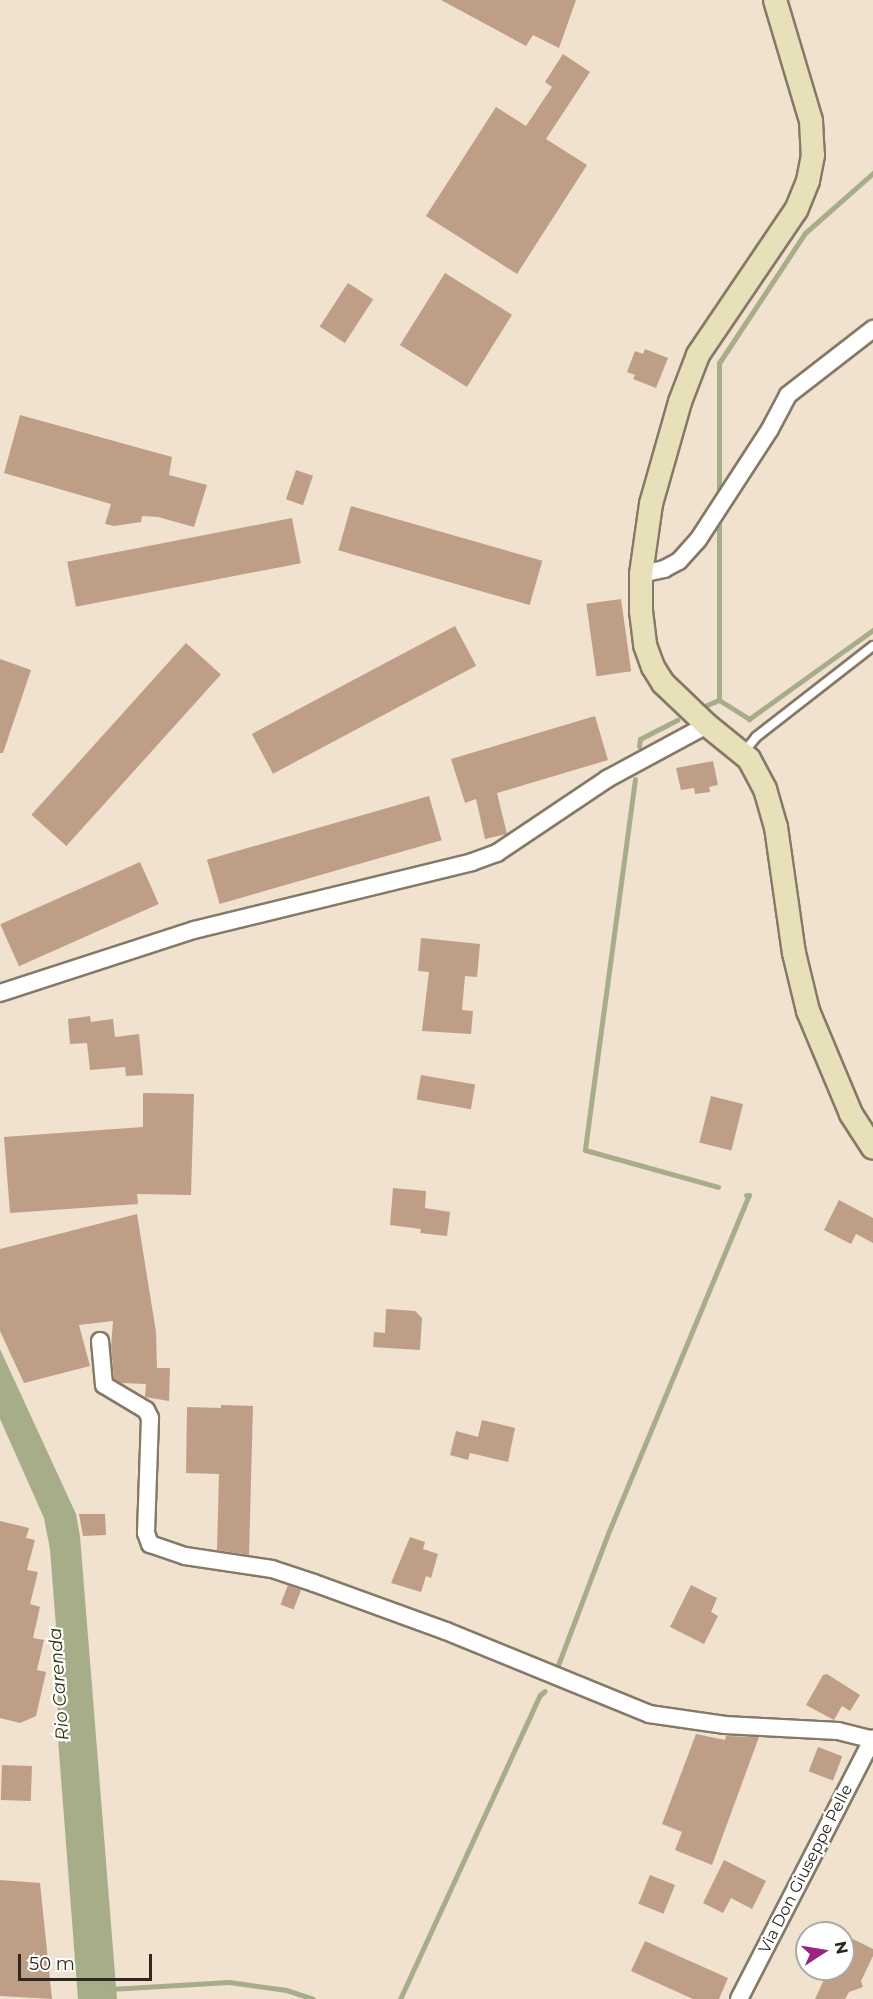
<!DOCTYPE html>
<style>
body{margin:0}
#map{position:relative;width:873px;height:1999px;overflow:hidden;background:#f0e2ce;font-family:Montserrat,sans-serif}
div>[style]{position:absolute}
.water>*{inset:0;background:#a7ad89}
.stream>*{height:5px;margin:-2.5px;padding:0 2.5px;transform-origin:2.5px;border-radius:2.5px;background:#a7ad89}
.building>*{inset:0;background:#be9e87;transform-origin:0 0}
.roads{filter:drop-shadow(2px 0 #857967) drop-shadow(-2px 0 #857967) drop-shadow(0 2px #857967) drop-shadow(0 -2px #857967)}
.service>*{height:8px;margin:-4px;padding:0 4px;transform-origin:4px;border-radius:4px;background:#fff}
.minor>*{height:16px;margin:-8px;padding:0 8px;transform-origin:8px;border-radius:8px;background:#fff}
.secondary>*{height:22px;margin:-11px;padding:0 11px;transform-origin:11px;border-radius:11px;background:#e8e0b8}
span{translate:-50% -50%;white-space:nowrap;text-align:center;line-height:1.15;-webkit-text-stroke:4.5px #fff;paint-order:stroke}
.street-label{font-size:16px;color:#2d2821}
.water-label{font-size:18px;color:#313508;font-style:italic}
.north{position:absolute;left:795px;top:1921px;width:60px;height:60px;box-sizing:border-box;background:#fff;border:2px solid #aba9a6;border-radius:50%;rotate:78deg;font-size:16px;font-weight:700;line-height:24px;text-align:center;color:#2d2821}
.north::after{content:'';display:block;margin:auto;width:21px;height:27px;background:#9b247f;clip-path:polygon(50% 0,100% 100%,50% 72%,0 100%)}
.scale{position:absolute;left:18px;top:1954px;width:134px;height:27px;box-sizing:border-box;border:3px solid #2d2821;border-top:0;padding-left:8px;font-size:18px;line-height:21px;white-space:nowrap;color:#2d2821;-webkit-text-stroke:4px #fff;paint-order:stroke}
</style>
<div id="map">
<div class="water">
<i style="clip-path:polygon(0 1349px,76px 1514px,80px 1536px,117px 1999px,78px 1999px,58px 1739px,57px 1640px,50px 1549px,44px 1518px,0 1419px)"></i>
</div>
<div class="stream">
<i style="left:719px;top:498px;width:135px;rotate:-90deg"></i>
<i style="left:719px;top:363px;width:156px;rotate:-56.5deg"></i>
<i style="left:805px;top:233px;width:91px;rotate:-41.4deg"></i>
<i style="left:719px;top:700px;width:184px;rotate:-90deg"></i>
<i style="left:719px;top:700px;width:36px;rotate:32deg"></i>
<i style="left:749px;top:719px;width:153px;rotate:-35.7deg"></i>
<i style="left:707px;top:705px;width:13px;rotate:-23deg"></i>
<i style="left:639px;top:746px;width:7px;rotate:-82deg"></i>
<i style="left:640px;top:739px;width:42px;rotate:-27.2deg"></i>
<i style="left:635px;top:779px;width:374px;rotate:97.7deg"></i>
<i style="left:585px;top:1150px;width:138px;rotate:15.5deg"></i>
<i style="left:558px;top:1665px;width:143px;rotate:-69.2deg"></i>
<i style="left:609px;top:1531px;width:364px;rotate:-67.4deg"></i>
<i style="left:749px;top:1195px;width:3px;rotate:180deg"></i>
<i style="left:110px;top:1989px;width:119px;rotate:-3.4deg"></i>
<i style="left:229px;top:1982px;width:58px;rotate:8deg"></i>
<i style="left:286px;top:1990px;width:28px;rotate:18deg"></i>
<i style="left:400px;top:1999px;width:335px;rotate:-65.3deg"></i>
<i style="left:540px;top:1695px;width:6px;rotate:-39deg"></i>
</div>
<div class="building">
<i style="clip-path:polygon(441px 0,576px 0,559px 48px,533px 35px,526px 46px)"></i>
<i style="clip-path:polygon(563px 54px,590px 72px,546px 139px,587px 165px,517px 274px,426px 216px,496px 107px,526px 126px,552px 87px,545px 82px)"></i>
<i style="left:445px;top:273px;width:79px;height:85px;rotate:32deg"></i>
<i style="left:348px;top:283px;width:30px;height:52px;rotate:33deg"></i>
<i style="clip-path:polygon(645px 349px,668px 358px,656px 388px,633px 379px,635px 375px,627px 372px,635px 351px,643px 354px)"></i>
<i style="clip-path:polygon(20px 415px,172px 457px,169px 475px,207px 485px,194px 527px,158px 517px,142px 516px,141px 522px,114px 526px,105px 524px,111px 504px,4px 473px)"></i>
<i style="left:296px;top:470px;width:18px;height:31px;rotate:19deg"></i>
<i style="left:351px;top:506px;width:199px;height:46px;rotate:16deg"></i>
<i style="left:292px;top:518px;width:46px;height:229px;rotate:79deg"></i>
<i style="left:621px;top:599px;width:73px;height:35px;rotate:82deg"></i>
<i style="left:455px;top:626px;width:45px;height:230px;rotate:62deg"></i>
<i style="left:186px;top:643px;width:47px;height:231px;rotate:42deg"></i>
<i style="clip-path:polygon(0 659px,31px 670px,3px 753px,0 753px)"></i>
<i style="clip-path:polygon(595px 716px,608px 760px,497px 793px,507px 834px,485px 839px,476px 799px,465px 803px,451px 759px)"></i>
<i style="clip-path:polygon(713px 761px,718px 785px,709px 787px,710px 792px,695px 794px,694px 788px,681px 790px,676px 768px)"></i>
<i style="left:429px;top:796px;width:46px;height:231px;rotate:74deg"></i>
<i style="left:140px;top:862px;width:46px;height:153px;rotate:66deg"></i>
<i style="clip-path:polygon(421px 938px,480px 944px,477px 977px,465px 976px,462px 1010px,473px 1011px,471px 1034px,422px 1031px,429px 972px,418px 971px)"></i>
<i style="clip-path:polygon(90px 1016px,91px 1022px,113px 1019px,115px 1037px,139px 1034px,143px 1075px,126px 1076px,125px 1067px,90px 1070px,87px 1043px,70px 1044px,68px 1019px)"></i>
<i style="left:421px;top:1075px;width:55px;height:25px;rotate:10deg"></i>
<i style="clip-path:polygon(143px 1093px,194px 1094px,191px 1195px,137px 1194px,138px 1204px,10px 1213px,4px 1137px,143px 1127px)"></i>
<i style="left:711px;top:1096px;width:33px;height:48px;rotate:14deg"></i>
<i style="clip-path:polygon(393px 1188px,426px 1191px,425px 1208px,450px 1212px,447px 1236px,420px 1233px,421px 1229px,390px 1225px)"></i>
<i style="clip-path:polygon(839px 1200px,873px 1218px,873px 1243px,856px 1234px,851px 1244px,824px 1230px)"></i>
<i style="clip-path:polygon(137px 1214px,156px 1332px,157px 1368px,170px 1368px,169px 1401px,145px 1397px,146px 1384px,121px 1383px,114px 1379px,111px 1347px,113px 1321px,79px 1325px,90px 1366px,24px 1383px,0 1331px,0 1249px)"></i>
<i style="clip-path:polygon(386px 1309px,415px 1311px,422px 1318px,420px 1350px,373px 1347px,374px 1332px,385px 1333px)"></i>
<i style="clip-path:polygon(221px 1405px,253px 1406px,249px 1555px,217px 1550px,219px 1474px,186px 1473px,187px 1407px,221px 1408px)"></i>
<i style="clip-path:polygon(482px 1420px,515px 1428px,508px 1462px,470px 1453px,468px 1460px,450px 1455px,456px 1431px,478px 1437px)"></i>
<i style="clip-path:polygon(79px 1514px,105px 1514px,106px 1535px,83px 1536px)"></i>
<i style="clip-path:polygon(0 1521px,29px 1528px,26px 1538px,35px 1540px,27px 1570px,38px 1572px,30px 1604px,40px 1607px,33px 1638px,44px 1640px,37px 1670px,46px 1672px,36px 1716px,20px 1723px,0 1718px)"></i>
<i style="clip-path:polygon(410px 1537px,425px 1542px,423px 1549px,438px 1554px,431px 1578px,426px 1576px,421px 1592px,391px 1583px)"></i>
<i style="left:288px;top:1585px;width:14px;height:21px;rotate:21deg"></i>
<i style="clip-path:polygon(691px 1585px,717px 1598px,711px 1612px,718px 1616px,704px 1644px,670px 1627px)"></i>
<i style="clip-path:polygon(827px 1674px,860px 1695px,850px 1711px,842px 1706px,834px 1720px,806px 1705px,823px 1675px)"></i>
<i style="clip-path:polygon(696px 1734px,725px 1740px,726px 1736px,759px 1737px,712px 1865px,675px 1850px,682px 1832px,662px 1824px)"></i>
<i style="left:818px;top:1747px;width:26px;height:26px;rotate:21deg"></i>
<i style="left:2px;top:1765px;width:30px;height:35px;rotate:2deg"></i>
<i style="clip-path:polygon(724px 1860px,766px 1881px,752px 1909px,731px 1898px,723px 1913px,703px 1903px)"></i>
<i style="left:650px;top:1875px;width:27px;height:31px;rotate:22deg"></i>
<i style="clip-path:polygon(0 1880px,40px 1883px,52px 1999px,0 1996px)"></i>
<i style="clip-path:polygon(843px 1934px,873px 1949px,873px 1956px,861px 1981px,863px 1987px,849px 1992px,845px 1999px,815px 1999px,829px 1969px,843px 1969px)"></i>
<i style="clip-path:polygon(645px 1941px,728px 1978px,719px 1999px,693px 1999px,631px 1971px)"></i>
</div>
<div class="roads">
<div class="service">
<i style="left:744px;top:752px;width:19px;rotate:-51deg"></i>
<i style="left:756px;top:737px;width:148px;rotate:-37.9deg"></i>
</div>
<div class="minor">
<i style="left:641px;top:574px;width:24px;rotate:-12deg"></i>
<i style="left:664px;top:569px;width:17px;rotate:-28deg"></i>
<i style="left:679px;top:561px;width:28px;rotate:-48deg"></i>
<i style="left:698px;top:540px;width:132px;rotate:-57deg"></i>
<i style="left:770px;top:429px;width:38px;rotate:-62deg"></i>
<i style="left:788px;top:395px;width:108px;rotate:-37.8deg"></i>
<i style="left:0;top:993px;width:204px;rotate:-18deg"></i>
<i style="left:194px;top:930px;width:286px;rotate:-13.7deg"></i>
<i style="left:472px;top:862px;width:27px;rotate:-20deg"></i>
<i style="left:497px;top:853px;width:133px;rotate:-33.9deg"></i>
<i style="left:607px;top:779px;width:114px;rotate:-28.4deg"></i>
<i style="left:100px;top:1341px;width:44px;rotate:84.8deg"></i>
<i style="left:104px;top:1385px;width:49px;rotate:30.8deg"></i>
<i style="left:146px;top:1410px;width:9px;rotate:63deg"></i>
<i style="left:150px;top:1418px;width:115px;rotate:92deg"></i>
<i style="left:146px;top:1533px;width:12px;rotate:70deg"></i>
<i style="left:150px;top:1544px;width:37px;rotate:19deg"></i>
<i style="left:185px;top:1556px;width:88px;rotate:8.5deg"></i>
<i style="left:272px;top:1569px;width:44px;rotate:18.4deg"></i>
<i style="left:314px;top:1583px;width:140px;rotate:20deg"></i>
<i style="left:446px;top:1631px;width:219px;rotate:22.2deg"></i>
<i style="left:649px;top:1714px;width:77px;rotate:8.2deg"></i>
<i style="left:725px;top:1725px;width:113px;rotate:3deg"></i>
<i style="left:838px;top:1731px;width:36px;rotate:14deg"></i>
<i style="left:739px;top:1999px;width:293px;rotate:-62.8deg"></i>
</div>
<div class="secondary">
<i style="left:775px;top:0;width:126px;rotate:73.4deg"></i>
<i style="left:811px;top:121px;width:34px;rotate:87deg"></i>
<i style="left:813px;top:155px;width:26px;rotate:101deg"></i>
<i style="left:808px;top:181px;width:31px;rotate:112deg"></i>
<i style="left:796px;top:210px;width:175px;rotate:124.1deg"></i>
<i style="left:698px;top:355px;width:50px;rotate:111deg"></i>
<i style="left:680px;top:402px;width:106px;rotate:105.9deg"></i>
<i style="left:651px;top:504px;width:71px;rotate:98.1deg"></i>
<i style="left:641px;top:574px;width:37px;rotate:90deg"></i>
<i style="left:641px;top:611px;width:34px;rotate:83deg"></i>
<i style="left:645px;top:645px;width:23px;rotate:70deg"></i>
<i style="left:653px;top:667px;width:19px;rotate:58deg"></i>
<i style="left:663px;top:683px;width:61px;rotate:43.7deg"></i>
<i style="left:707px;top:725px;width:54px;rotate:39deg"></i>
<i style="left:749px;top:759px;width:34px;rotate:62deg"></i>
<i style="left:765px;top:789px;width:40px;rotate:74deg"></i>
<i style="left:776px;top:827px;width:127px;rotate:81.9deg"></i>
<i style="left:794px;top:953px;width:60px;rotate:76.4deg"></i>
<i style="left:808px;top:1011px;width:112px;rotate:67.3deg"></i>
<i style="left:851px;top:1114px;width:40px;rotate:57.1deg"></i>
</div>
</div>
<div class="street-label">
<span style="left:806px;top:1869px;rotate:-63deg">Via Don Giuseppe Pelle</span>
</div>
<div class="water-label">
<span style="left:59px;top:1684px;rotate:-94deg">Rio Carenda</span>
</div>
<div class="north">N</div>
<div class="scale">50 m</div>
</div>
